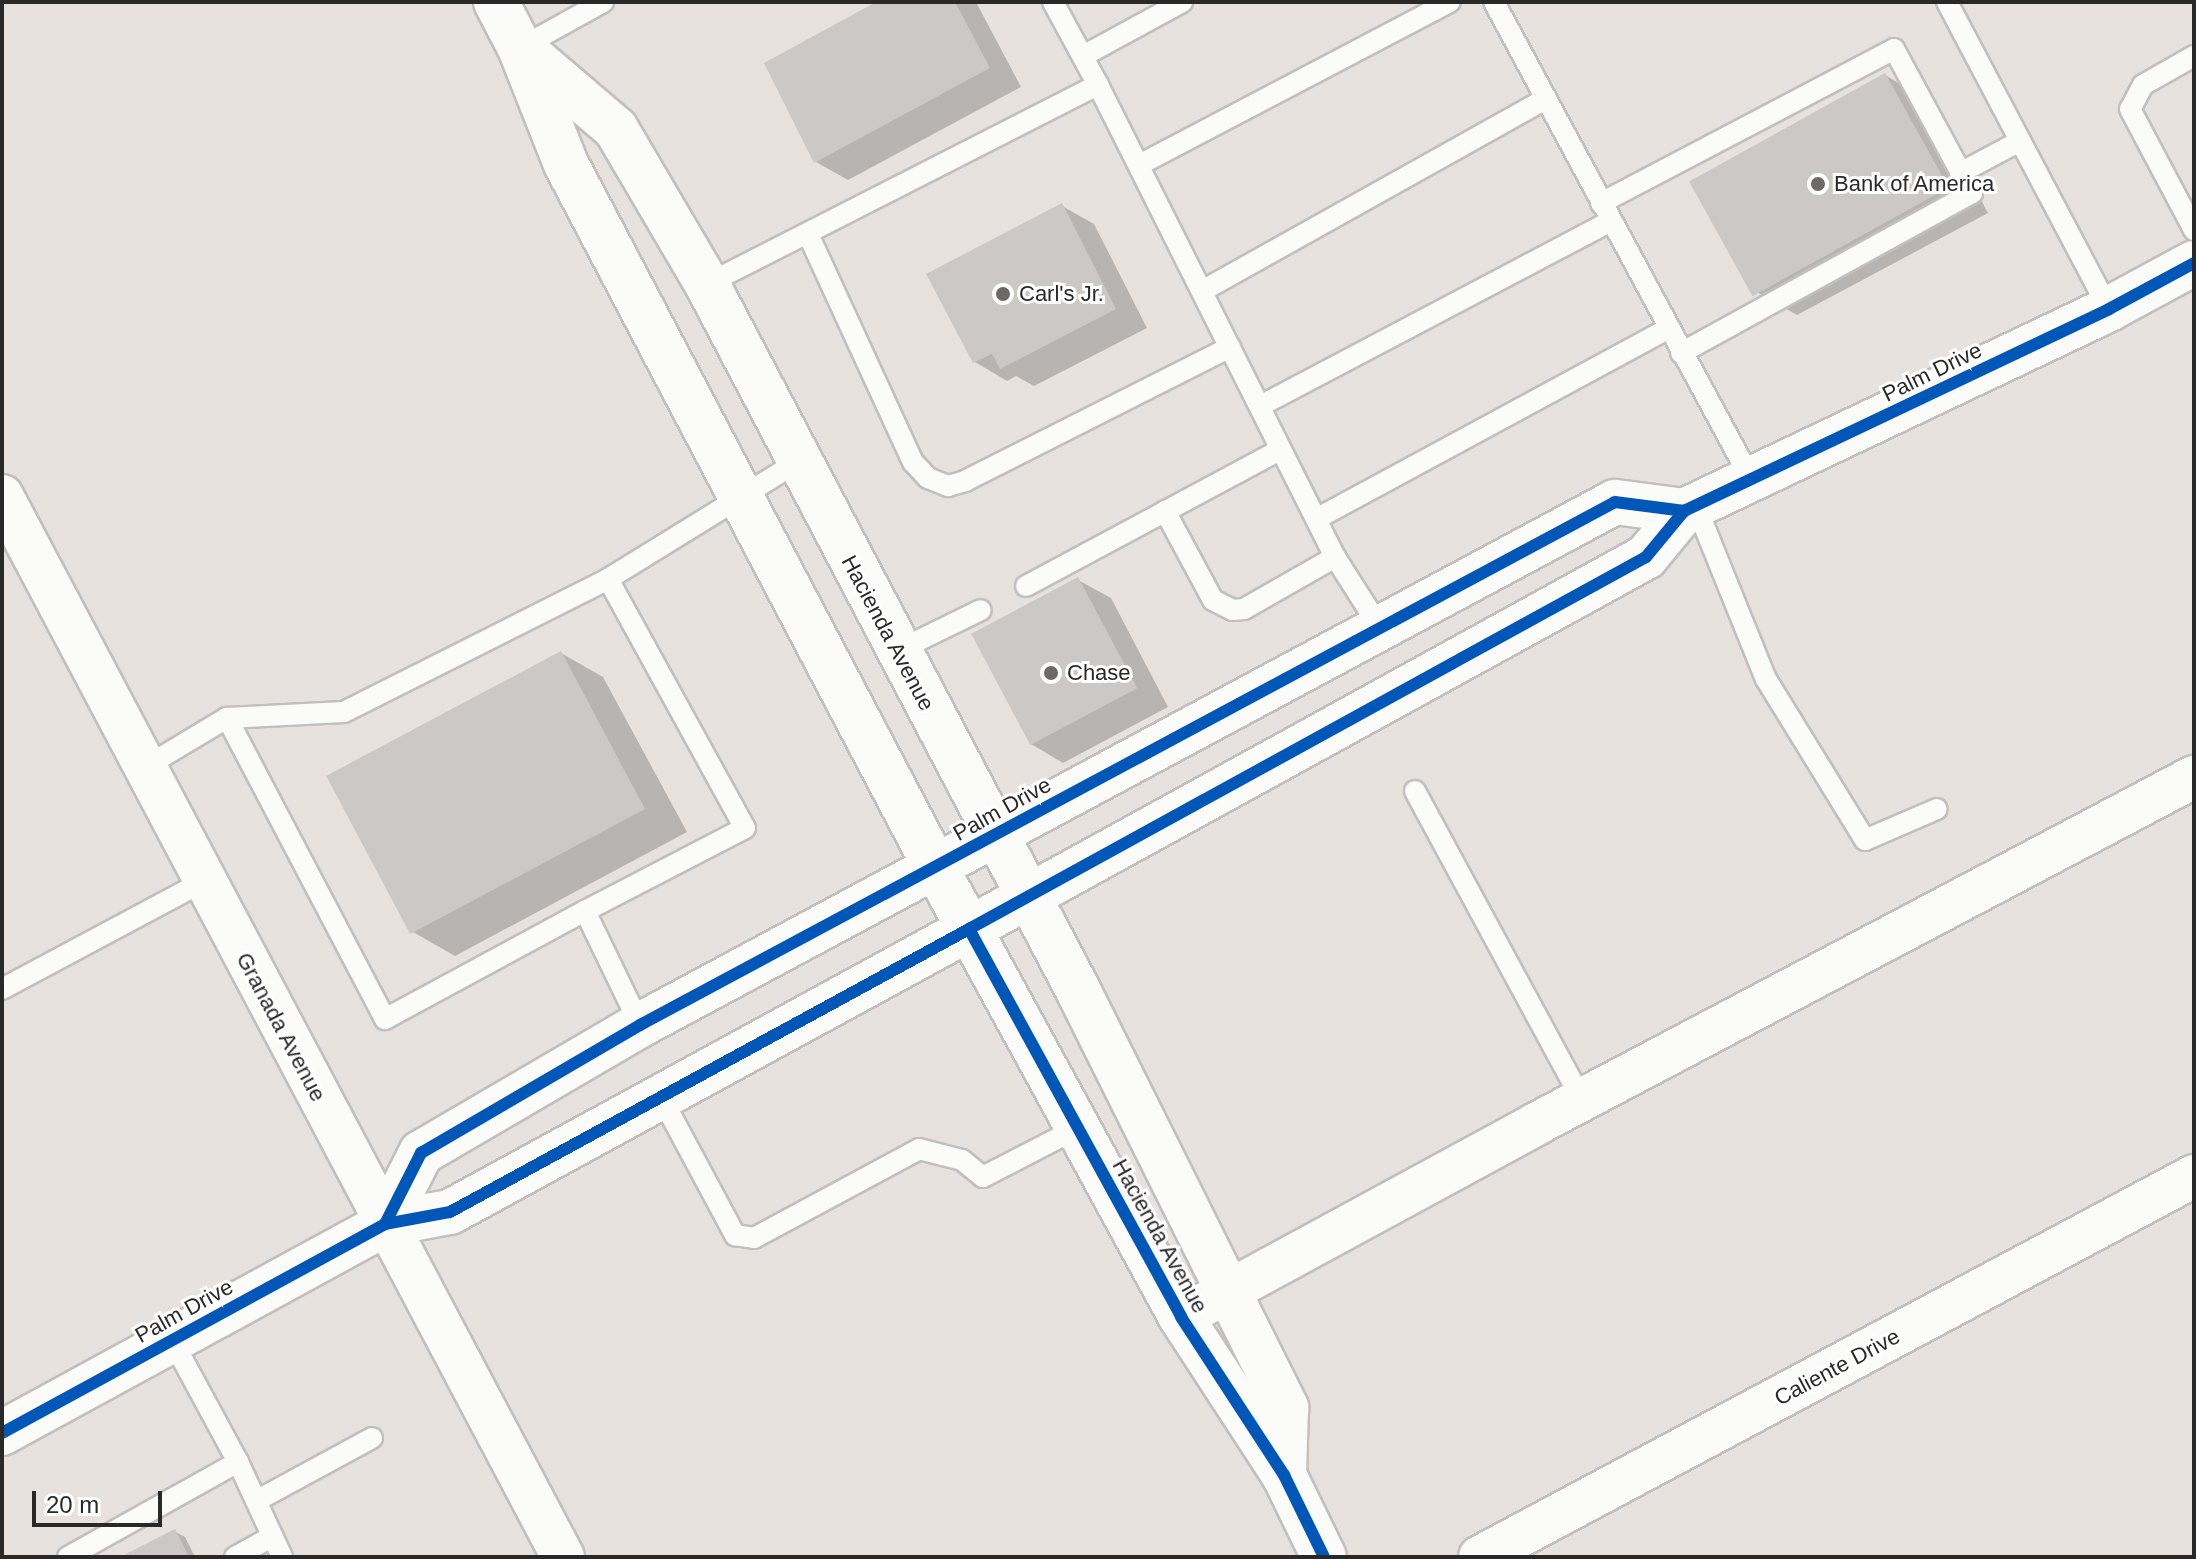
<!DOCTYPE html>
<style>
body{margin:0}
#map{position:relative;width:2196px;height:1559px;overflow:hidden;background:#e7e2de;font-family:Helvetica,sans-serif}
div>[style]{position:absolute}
.shadow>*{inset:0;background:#0003}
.building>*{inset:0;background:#ccc8c5;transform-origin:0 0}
.roads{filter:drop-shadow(2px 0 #c1bfc0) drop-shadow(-2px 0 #c1bfc0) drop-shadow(0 2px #c1bfc0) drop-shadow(0 -2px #c1bfc0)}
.lane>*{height:20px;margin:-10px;padding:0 10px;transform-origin:10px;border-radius:10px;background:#fbfbfa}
.street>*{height:42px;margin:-21px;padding:0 21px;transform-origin:21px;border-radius:21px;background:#fbfbfa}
.secondary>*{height:44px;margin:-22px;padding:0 22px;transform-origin:22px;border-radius:22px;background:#fbfbfa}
.cycleway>*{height:12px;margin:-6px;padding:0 6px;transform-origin:6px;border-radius:6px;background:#0057b8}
.dots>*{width:22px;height:22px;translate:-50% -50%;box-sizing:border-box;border:4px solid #fff;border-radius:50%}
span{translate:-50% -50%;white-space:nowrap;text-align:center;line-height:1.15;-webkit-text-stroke:6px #fff;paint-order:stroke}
.poi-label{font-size:22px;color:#292929}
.left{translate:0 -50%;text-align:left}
.street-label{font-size:22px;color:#292929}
.frame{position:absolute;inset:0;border:4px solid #292929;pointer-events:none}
.scale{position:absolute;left:32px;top:1491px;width:130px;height:36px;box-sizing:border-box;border:4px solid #292929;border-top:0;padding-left:10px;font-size:24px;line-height:28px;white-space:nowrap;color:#292929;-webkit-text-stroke:6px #fff;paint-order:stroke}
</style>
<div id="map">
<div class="shadow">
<i style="clip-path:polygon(880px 2px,976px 2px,1021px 87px,848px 180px,816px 162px)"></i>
<i style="clip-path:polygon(1885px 75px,1927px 100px,1988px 213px,1797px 315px,1755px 291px)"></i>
<i style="clip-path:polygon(1062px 206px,1094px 224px,1147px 328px,1034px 386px,1016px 376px,1007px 381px,975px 362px)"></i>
<i style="clip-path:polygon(1078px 580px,1111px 598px,1168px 707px,1063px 763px,1031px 744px)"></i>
<i style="clip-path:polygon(561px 653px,603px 677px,687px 832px,455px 956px,413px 932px)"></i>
<i style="clip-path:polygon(174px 1531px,185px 1537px,195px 1557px,124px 1557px)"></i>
</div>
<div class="building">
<i style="clip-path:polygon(876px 2px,955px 2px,990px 68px,814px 163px,764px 63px)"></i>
<i style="left:1885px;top:73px;width:131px;height:224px;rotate:61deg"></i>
<i style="clip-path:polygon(1062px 203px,1116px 309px,1000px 369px,992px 354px,973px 363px,926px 274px)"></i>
<i style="left:1078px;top:577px;width:126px;height:121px;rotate:62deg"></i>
<i style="left:561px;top:651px;width:179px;height:266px;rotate:62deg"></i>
<i style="clip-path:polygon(175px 1529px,189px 1557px,120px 1557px)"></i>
</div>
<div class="roads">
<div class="lane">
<i style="left:1053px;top:2px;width:94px;rotate:61.5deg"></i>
<i style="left:1494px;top:2px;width:544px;rotate:61.69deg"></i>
<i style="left:1947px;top:2px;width:347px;rotate:62.2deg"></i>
<i style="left:520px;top:48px;width:95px;rotate:-29deg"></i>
<i style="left:1083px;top:56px;width:113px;rotate:-28.6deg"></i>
<i style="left:2194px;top:56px;width:59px;rotate:150.4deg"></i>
<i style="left:2143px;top:85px;width:27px;rotate:118deg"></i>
<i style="left:2130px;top:109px;width:137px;rotate:62.1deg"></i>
<i style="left:1139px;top:165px;width:351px;rotate:-27.7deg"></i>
<i style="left:1960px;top:173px;width:68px;rotate:-28.1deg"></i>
<i style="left:1601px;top:203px;width:331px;rotate:-27.7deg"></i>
<i style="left:1894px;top:49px;width:164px;rotate:61.6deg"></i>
<i style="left:1972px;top:193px;width:332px;rotate:151.2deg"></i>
<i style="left:808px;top:234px;width:251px;rotate:65.3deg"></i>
<i style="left:913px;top:462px;width:22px;rotate:47deg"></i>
<i style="left:928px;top:478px;width:22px;rotate:22deg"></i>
<i style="left:948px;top:486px;width:18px;rotate:-16deg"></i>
<i style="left:965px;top:481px;width:297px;rotate:-26.8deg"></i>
<i style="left:707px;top:284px;width:439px;rotate:-27deg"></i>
<i style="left:1098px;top:85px;width:528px;rotate:63.34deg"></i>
<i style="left:1335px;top:557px;width:82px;rotate:57.5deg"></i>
<i style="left:1202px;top:291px;width:393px;rotate:-29.2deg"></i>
<i style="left:1260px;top:406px;width:397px;rotate:-27.8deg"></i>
<i style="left:1696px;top:506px;width:187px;rotate:68deg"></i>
<i style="left:1766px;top:679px;width:189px;rotate:58.4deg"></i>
<i style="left:1865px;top:840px;width:78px;rotate:-23.3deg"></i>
<i style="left:1165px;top:511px;width:101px;rotate:61.7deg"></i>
<i style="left:1213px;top:600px;width:22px;rotate:27deg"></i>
<i style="left:1233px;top:610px;width:11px;rotate:-5deg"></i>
<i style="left:1244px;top:609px;width:105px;rotate:-29.7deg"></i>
<i style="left:1316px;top:519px;width:400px;rotate:-28.4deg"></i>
<i style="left:608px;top:579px;width:284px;rotate:61.2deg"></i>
<i style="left:745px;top:828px;width:180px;rotate:152.6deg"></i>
<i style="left:585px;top:911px;width:127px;rotate:64.2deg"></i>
<i style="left:1026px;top:586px;width:289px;rotate:-28.2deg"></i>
<i style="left:897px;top:651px;width:93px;rotate:-26deg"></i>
<i style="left:227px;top:718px;width:340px;rotate:62.3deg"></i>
<i style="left:385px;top:1019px;width:227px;rotate:-28.4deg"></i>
<i style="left:145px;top:767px;width:96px;rotate:-30.9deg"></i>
<i style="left:227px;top:718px;width:117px;rotate:-2.9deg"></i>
<i style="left:344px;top:712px;width:296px;rotate:-26.7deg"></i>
<i style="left:608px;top:579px;width:225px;rotate:-31.7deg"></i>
<i style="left:1415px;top:791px;width:351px;rotate:61.6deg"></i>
<i style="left:2px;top:989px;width:229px;rotate:-28.1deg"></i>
<i style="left:661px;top:1097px;width:157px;rotate:61.8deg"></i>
<i style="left:735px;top:1235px;width:19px;rotate:9deg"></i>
<i style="left:754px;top:1238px;width:187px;rotate:-28.3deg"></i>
<i style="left:919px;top:1149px;width:44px;rotate:14.3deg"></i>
<i style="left:962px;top:1160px;width:27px;rotate:39deg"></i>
<i style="left:983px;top:1177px;width:107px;rotate:-27.3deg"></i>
<i style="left:238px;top:1462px;width:105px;rotate:65.1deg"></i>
<i style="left:256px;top:1501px;width:132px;rotate:-28.5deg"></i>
<i style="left:68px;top:1557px;width:195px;rotate:-29.2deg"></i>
<i style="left:238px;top:1462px;width:139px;rotate:-118.4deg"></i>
<i style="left:235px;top:1557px;width:43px;rotate:-28.9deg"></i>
</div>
<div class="street">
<i style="left:2px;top:496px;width:1200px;rotate:62.13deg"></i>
<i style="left:1181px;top:1317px;width:404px;rotate:-28.5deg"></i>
<i style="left:1536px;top:1124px;width:744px;rotate:-27.81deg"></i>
<i style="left:1480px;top:1557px;width:809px;rotate:-28.08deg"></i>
</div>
<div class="secondary">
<i style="left:496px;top:2px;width:52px;rotate:62.4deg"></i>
<i style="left:520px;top:48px;width:125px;rotate:68.4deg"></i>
<i style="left:566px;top:164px;width:795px;rotate:62.28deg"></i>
<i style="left:936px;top:868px;width:511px;rotate:61.38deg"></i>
<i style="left:1181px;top:1317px;width:189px;rotate:56.9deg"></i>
<i style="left:1284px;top:1475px;width:91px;rotate:64deg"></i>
<i style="left:526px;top:52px;width:118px;rotate:40.5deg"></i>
<i style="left:616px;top:129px;width:180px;rotate:59.6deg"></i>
<i style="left:707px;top:284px;width:800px;rotate:62.28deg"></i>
<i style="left:1079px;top:992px;width:465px;rotate:63.5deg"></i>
<i style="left:1286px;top:1408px;width:67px;rotate:91.7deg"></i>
<i style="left:385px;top:1224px;width:80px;rotate:-63.1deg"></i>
<i style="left:421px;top:1153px;width:254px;rotate:-30.3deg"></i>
<i style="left:640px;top:1025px;width:1106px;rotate:-28.21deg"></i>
<i style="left:1615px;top:502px;width:70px;rotate:7.4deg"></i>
<i style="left:2px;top:1433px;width:436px;rotate:-28.6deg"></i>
<i style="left:385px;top:1224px;width:66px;rotate:-10.5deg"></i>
<i style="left:450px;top:1212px;width:591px;rotate:-28.6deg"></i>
<i style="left:969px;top:929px;width:772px;rotate:-28.79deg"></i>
<i style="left:1646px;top:557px;width:60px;rotate:-50.4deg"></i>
<i style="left:1684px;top:511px;width:471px;rotate:-25.4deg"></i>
<i style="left:2109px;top:309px;width:97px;rotate:-28.4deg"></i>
</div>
</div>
<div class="cycleway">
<i style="left:969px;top:929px;width:442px;rotate:61.3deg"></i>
<i style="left:1181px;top:1317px;width:189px;rotate:56.9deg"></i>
<i style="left:1284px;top:1475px;width:91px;rotate:64deg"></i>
<i style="left:385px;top:1224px;width:80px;rotate:-63.1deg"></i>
<i style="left:421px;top:1153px;width:254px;rotate:-30.3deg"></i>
<i style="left:640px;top:1025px;width:1106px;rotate:-28.21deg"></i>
<i style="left:1615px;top:502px;width:70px;rotate:7.4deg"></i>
<i style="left:2px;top:1433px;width:436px;rotate:-28.6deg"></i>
<i style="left:385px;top:1224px;width:66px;rotate:-10.5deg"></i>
<i style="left:450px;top:1212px;width:591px;rotate:-28.6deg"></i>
<i style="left:969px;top:929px;width:772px;rotate:-28.79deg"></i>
<i style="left:1646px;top:557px;width:60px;rotate:-50.4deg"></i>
<i style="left:1684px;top:511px;width:471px;rotate:-25.4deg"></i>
<i style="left:2109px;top:309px;width:97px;rotate:-28.4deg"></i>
</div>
<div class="dots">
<i style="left:1818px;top:184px;background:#6c6a68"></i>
<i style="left:1003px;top:294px;background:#6c6a68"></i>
<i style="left:1051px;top:673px;background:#6c6a68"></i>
</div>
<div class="poi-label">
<span class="left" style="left:1834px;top:184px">Bank of America</span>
<span class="left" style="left:1019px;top:294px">Carl's Jr.</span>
<span class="left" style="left:1067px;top:673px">Chase</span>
</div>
<div class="street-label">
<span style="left:1932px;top:372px;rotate:-26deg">Palm Drive</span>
<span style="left:888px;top:633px;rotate:62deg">Hacienda Avenue</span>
<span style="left:1002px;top:809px;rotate:-29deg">Palm Drive</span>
<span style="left:281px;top:1027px;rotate:62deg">Granada Avenue</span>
<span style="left:1160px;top:1236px;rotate:61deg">Hacienda Avenue</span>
<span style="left:184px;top:1311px;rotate:-29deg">Palm Drive</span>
<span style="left:1837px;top:1367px;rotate:-28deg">Caliente Drive</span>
</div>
<div class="frame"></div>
<div class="scale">20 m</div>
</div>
